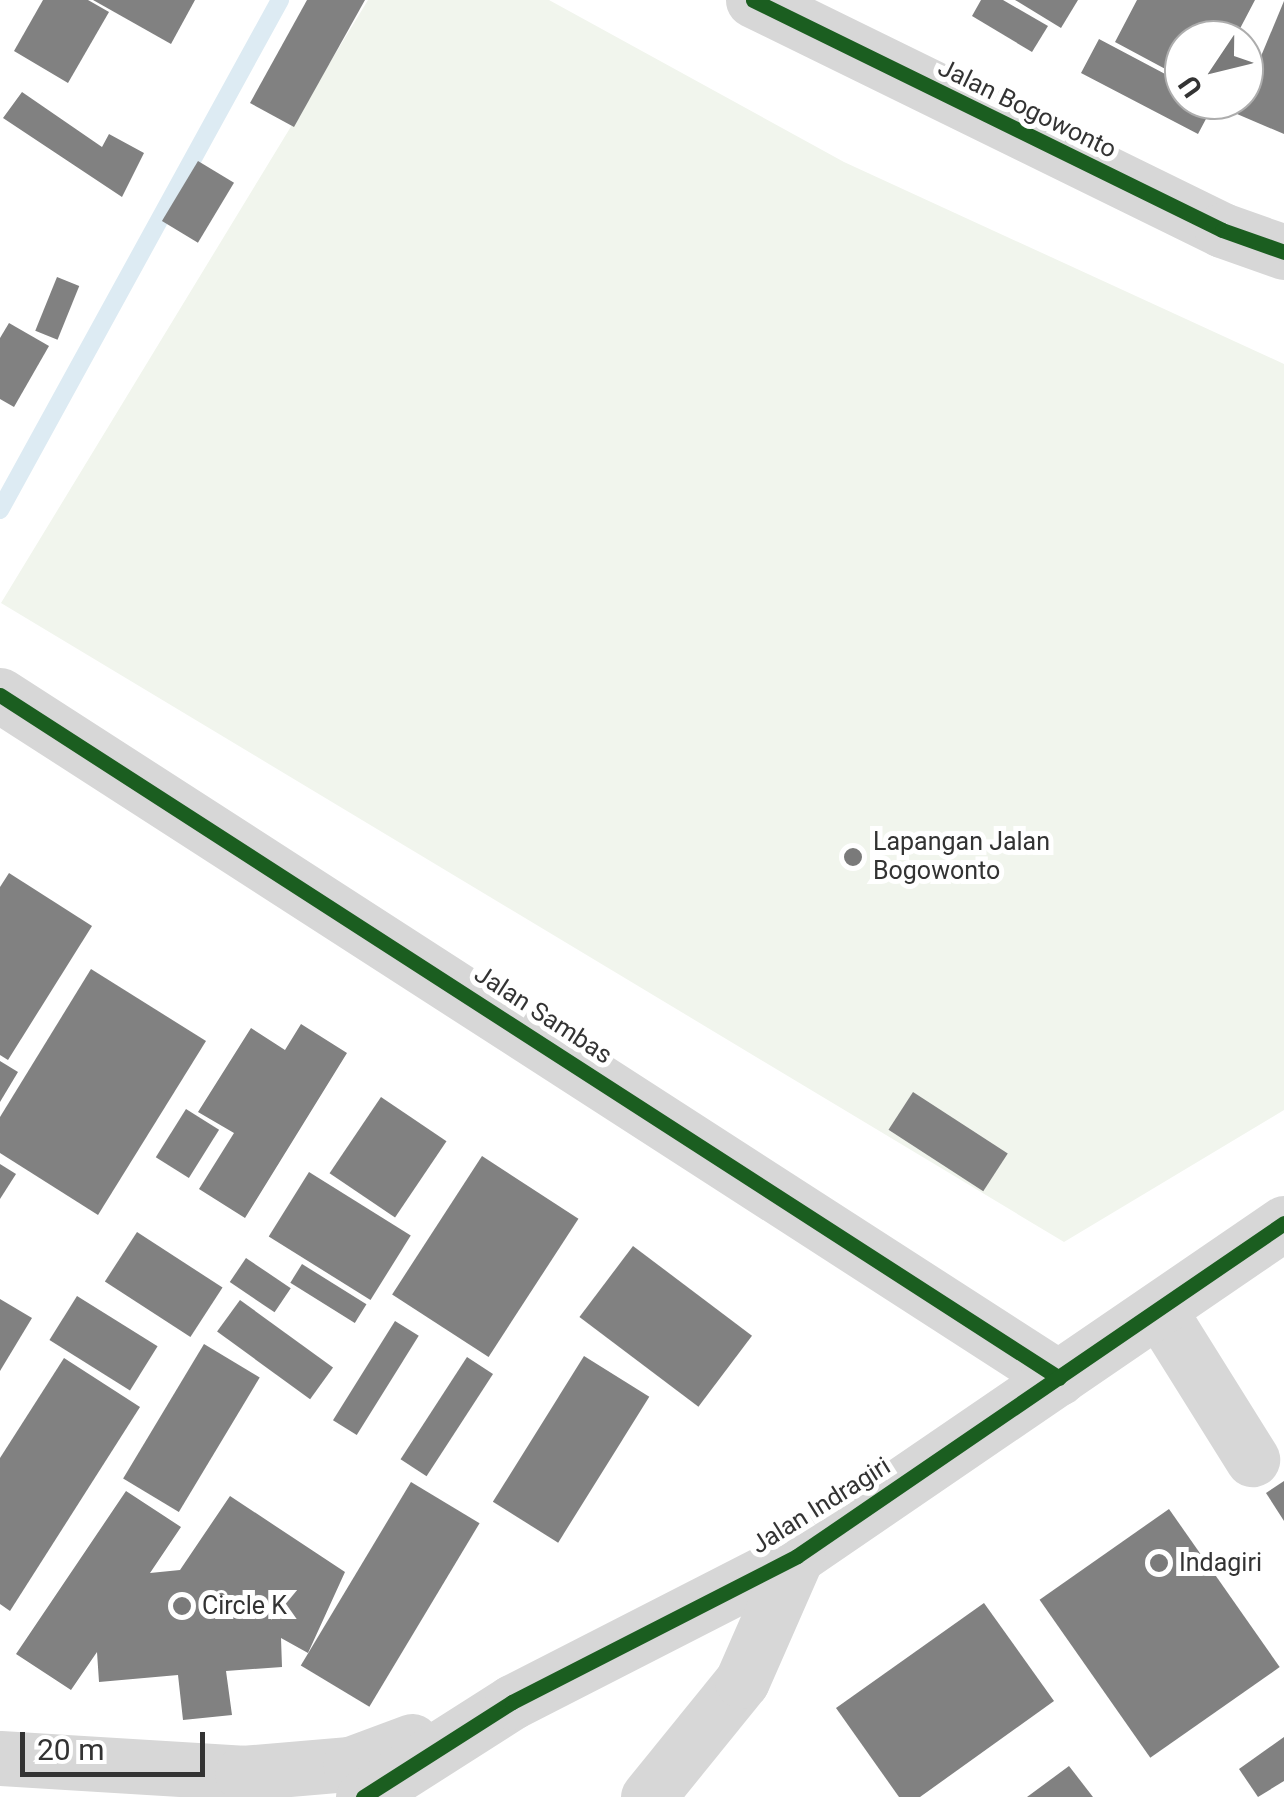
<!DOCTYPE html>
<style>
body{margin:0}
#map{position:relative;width:1284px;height:1797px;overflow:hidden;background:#fff;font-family:Roboto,sans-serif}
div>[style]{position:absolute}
.green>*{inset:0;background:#f1f5ed}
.stream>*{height:18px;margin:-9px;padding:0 9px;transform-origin:9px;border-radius:9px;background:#ddebf3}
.building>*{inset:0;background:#818181;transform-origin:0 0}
.minor>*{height:55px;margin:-27.5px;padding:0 27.5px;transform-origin:27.5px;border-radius:27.5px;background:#d7d7d7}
.cycleway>*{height:15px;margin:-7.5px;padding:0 7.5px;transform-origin:7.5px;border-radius:7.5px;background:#1b5e20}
.dots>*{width:28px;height:28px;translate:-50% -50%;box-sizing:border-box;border:5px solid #fff;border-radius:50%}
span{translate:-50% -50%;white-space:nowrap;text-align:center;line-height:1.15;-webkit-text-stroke:10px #fff;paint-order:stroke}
.street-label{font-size:25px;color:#333}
.poi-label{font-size:25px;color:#333}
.left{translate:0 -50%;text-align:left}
.north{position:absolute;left:1164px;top:20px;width:100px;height:100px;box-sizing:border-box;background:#fff;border:2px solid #adadad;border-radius:50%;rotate:235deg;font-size:28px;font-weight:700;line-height:40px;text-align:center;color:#333}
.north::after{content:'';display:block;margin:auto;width:35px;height:45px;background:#7a7a7a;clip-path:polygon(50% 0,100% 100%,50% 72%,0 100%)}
.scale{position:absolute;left:20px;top:1732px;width:185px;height:45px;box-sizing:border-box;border:5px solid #333;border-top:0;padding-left:12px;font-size:30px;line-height:35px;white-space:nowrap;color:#333;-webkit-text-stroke:8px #fff;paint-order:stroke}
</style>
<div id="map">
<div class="green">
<i style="clip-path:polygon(368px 0,549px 0,844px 162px,1284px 364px,1284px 1110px,1064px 1242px,1px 603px)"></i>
</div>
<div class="stream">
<i style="left:0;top:510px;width:582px;rotate:-61.23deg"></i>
</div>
<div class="building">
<i style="clip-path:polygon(43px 0,88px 0,109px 12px,68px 83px,14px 51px)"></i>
<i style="clip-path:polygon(93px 0,195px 0,171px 44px)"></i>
<i style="clip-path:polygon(307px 0,365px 0,294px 127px,250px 103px)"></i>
<i style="clip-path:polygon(981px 0,1003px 0,1048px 26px,1032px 52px,972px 16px)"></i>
<i style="clip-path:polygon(1015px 0,1078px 0,1061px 28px)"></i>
<i style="clip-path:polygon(1137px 0,1255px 0,1234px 40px,1184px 40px,1184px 79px,1115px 42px)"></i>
<i style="clip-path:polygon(1284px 1px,1284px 134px,1237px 114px)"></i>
<i style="clip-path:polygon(1099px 39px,1184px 84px,1184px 100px,1216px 100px,1198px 134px,1081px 73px)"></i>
<i style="clip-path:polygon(22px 92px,102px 147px,109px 134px,144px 153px,122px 197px,3px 118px)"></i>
<i style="left:198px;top:161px;width:42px;height:70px;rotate:31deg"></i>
<i style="left:57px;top:277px;width:24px;height:58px;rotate:22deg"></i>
<i style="clip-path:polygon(9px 323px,49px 346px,14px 407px,0 399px,0 338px)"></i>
<i style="clip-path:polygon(9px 873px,92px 926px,8px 1060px,0 1055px,0 887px)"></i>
<i style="clip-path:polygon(91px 969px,206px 1041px,98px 1215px,0 1153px,0 1117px)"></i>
<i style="clip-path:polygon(301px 1024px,347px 1053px,245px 1218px,199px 1189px,234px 1133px,198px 1112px,251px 1028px,285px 1050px)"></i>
<i style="clip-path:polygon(0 1061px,18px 1072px,0 1102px)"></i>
<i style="left:913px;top:1092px;width:113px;height:45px;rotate:33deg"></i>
<i style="left:381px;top:1097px;width:79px;height:92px;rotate:34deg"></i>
<i style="left:186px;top:1109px;width:39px;height:57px;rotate:32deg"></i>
<i style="left:482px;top:1156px;width:115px;height:165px;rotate:33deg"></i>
<i style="clip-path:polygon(0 1164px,16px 1174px,0 1199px)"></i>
<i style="left:309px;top:1172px;width:120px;height:76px;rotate:32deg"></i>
<i style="left:137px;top:1232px;width:102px;height:59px;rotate:33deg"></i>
<i style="left:633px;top:1246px;width:149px;height:89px;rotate:37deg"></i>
<i style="left:246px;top:1258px;width:54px;height:29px;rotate:34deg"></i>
<i style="left:302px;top:1264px;width:76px;height:22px;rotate:32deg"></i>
<i style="left:77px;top:1296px;width:95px;height:52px;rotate:32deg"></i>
<i style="clip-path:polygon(0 1299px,32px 1318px,0 1371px)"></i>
<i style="left:240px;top:1300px;width:115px;height:39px;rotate:36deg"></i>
<i style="left:395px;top:1321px;width:28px;height:117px;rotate:32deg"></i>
<i style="left:204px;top:1344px;width:65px;height:157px;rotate:31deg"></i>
<i style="left:584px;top:1356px;width:77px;height:172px;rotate:32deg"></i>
<i style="left:467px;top:1357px;width:31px;height:122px;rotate:33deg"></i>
<i style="clip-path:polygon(64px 1358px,140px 1407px,10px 1611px,0 1604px,0 1458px)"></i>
<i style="clip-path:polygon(1284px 1481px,1284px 1521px,1266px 1493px)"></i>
<i style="left:411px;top:1482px;width:80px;height:214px;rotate:31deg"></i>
<i style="clip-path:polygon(126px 1491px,181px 1527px,150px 1573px,180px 1570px,230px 1496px,345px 1572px,308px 1653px,281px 1638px,282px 1667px,226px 1671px,232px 1715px,183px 1720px,178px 1675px,99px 1682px,97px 1652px,71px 1690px,16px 1654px)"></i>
<i style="left:1169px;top:1509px;width:193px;height:158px;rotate:55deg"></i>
<i style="clip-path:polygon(984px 1603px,1054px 1701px,920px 1797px,899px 1797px,836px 1708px)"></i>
<i style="clip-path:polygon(1284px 1737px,1284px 1781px,1258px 1797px,1239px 1769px)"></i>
<i style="clip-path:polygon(1069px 1766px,1093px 1797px,1027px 1797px)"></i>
</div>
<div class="minor">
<i style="left:753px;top:0;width:522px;rotate:26.12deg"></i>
<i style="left:1222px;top:230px;width:66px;rotate:19.5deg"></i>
<i style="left:0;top:695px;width:1260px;rotate:32.82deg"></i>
<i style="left:1159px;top:1310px;width:176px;rotate:58deg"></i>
<i style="left:0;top:1758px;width:242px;rotate:3.5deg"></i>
<i style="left:242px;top:1773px;width:108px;rotate:-4.8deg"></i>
<i style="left:350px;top:1764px;width:66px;rotate:-20.4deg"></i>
<i style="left:363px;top:1797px;width:177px;rotate:-32.5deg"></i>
<i style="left:512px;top:1702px;width:320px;rotate:-27.1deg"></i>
<i style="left:797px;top:1556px;width:590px;rotate:-34.36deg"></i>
<i style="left:648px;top:1797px;width:149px;rotate:-51deg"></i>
<i style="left:742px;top:1681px;width:137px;rotate:-66.3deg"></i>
</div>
<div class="cycleway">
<i style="left:753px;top:0;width:522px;rotate:26.12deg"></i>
<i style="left:1222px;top:230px;width:66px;rotate:19.5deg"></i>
<i style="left:0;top:695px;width:1260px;rotate:32.82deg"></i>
<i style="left:363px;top:1797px;width:177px;rotate:-32.5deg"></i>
<i style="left:512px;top:1702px;width:320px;rotate:-27.1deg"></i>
<i style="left:797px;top:1556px;width:590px;rotate:-34.36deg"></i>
</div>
<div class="dots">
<i style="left:853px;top:857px;background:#7a7a7a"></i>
<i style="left:1159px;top:1563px;background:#7a7a7a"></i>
<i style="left:182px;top:1606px;background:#7a7a7a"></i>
</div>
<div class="street-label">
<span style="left:1027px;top:109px;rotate:26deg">Jalan Bogowonto</span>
<span style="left:543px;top:1015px;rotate:33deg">Jalan Sambas</span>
<span style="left:821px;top:1506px;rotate:-32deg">Jalan Indragiri</span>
</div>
<div class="poi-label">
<span class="left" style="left:873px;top:857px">Lapangan Jalan<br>Bogowonto</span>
<span class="left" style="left:1179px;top:1563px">Indagiri</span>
<span class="left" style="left:202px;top:1606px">Circle K</span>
</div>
<div class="north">U</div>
<div class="scale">20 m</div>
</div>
